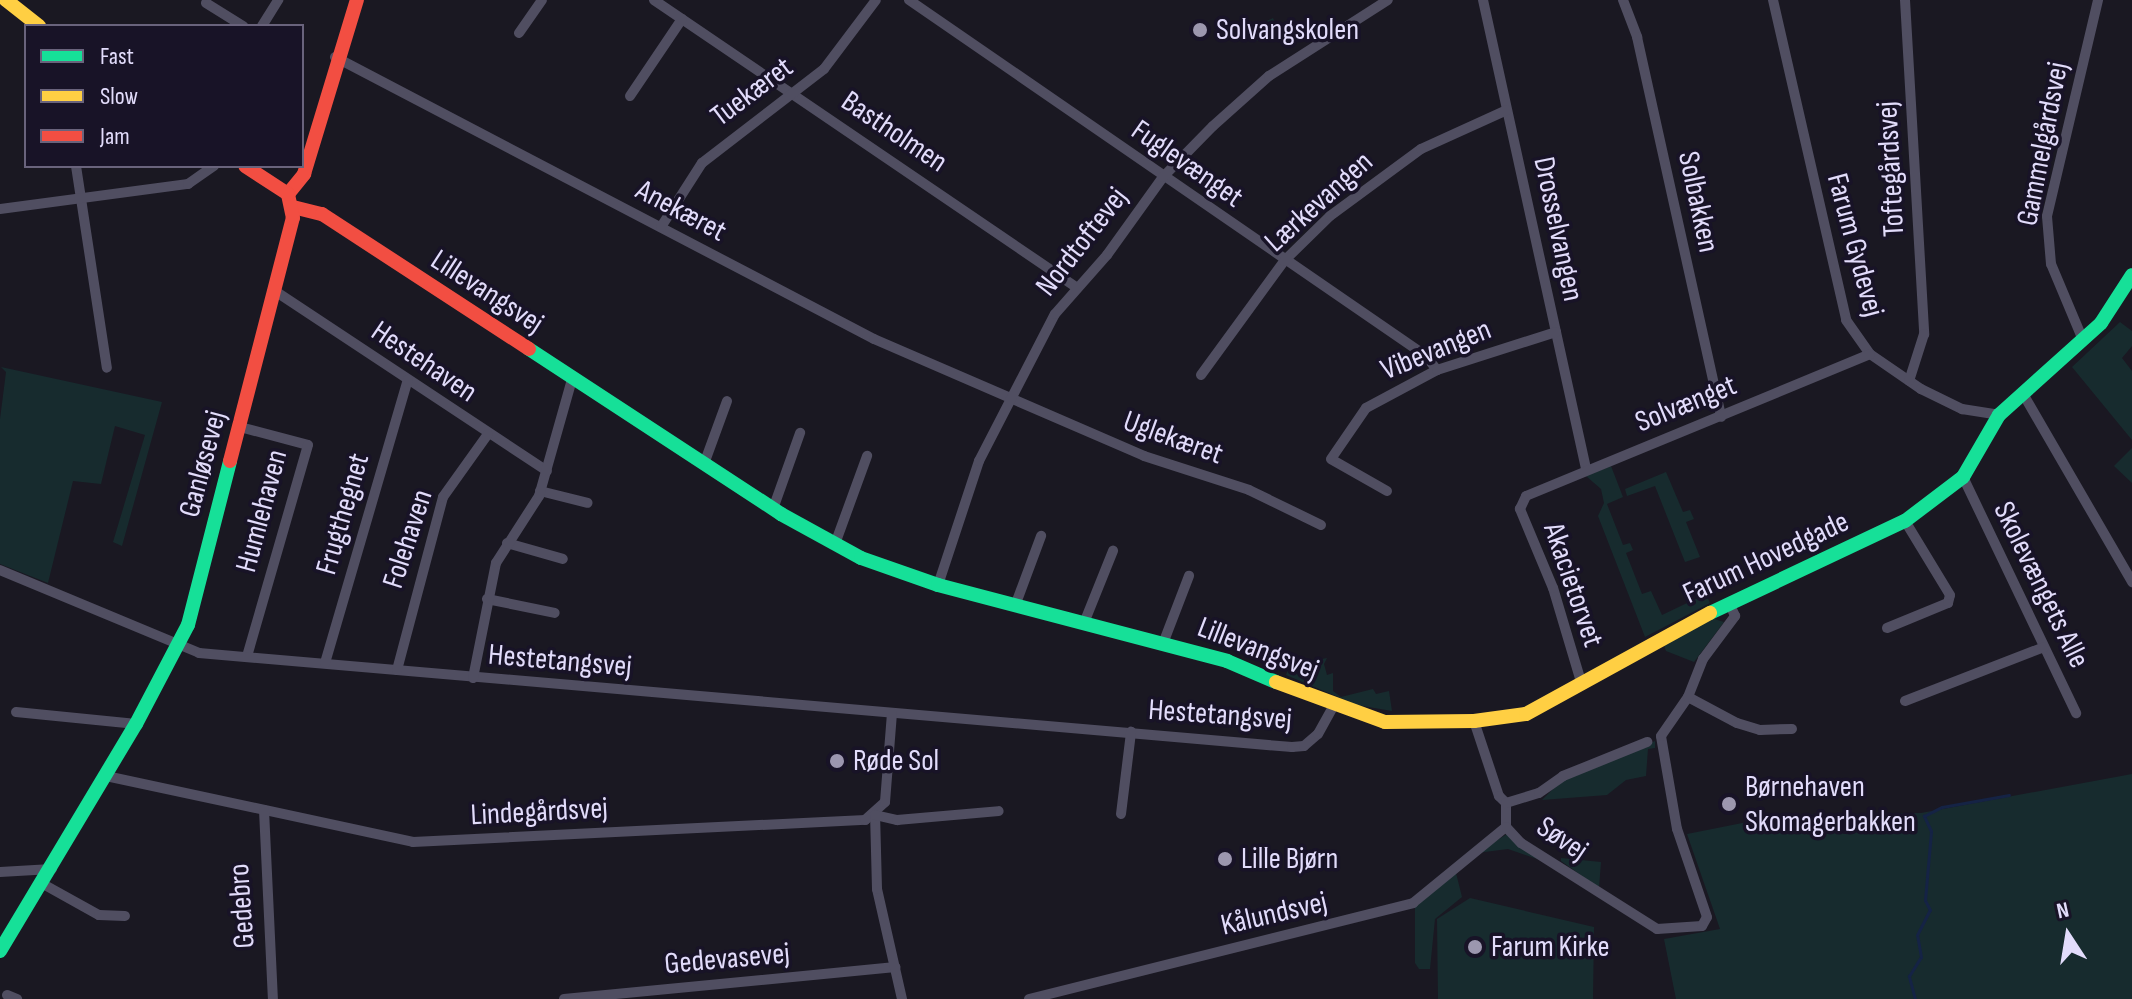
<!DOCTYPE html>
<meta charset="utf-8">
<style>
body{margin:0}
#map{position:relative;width:2132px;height:999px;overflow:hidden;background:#1a1822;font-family:"Sofia Sans Condensed",sans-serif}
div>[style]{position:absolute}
.green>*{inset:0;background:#172b2e;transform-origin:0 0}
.stream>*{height:3px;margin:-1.5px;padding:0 1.5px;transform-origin:1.5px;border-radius:1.5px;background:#152345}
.street>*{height:10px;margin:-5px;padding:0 5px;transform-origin:5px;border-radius:5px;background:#504e61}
.fast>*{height:14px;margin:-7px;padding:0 7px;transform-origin:7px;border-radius:7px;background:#16e098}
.slow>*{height:14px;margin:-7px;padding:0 7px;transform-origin:7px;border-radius:7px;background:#ffcf43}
.jam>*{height:14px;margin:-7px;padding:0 7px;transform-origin:7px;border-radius:7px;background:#f24e42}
.dots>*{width:22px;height:22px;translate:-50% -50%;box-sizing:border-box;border:4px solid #181327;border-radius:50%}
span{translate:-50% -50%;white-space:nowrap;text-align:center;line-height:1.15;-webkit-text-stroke:7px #181327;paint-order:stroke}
.poi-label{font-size:30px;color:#e2dcfb}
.left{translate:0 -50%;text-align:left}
.street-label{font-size:30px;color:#e2dcfb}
.legend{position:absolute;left:24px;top:24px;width:280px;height:144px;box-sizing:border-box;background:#181327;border:2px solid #69637c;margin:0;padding:10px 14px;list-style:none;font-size:24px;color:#e2dcfb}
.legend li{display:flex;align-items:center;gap:16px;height:40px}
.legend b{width:40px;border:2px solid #69637c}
.north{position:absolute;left:2028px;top:895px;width:80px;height:80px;-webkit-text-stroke:6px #181327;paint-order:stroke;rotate:348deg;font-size:22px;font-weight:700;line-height:32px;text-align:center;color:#e2dcfb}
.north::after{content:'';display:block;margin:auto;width:28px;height:36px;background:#e2dcfb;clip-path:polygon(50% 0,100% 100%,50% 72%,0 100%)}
</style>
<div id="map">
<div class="green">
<i style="left:1273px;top:18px;width:14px;height:26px;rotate:65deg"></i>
<i style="clip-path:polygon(2120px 322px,2132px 331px,2132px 346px,2122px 358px,2132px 371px,2132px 440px,2072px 367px)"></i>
<i style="clip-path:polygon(1px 367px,162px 402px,122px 546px,113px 542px,145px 435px,115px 426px,101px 484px,73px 481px,48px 583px,0 564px,0 419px,6px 372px)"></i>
<i style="clip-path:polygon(2132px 448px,2132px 483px,2114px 466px)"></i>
<i style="clip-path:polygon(1611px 466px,1623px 497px,1607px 504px,1623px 545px,1630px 543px,1633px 550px,1626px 553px,1642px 594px,1651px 591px,1662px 615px,1706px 594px,1710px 603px,1645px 637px,1598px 516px,1604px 503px,1601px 489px,1586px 476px)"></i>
<i style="clip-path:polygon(1666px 472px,1683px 512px,1690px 510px,1694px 519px,1686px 522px,1700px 557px,1685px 562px,1655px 486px,1627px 496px,1625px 489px)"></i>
<i style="clip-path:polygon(1711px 618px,1724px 622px,1694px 662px,1666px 651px,1663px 643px)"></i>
<i style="clip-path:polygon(1327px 658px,1324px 664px,1327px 675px,1333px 673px,1333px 691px,1341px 697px,1373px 689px,1376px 694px,1389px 691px,1392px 711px,1357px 705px,1286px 675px,1290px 665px)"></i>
<i style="clip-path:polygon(1655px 741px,1655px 748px,1648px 749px,1646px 776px,1626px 780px,1607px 795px,1542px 800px,1560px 782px)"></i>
<i style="clip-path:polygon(2132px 774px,2132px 999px,1676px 999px,1664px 939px,1720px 929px,1687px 834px,1782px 815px,1921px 813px)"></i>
<i style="clip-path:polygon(1507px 834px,1546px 862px,1508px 849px,1477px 853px)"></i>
<i style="clip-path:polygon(1561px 858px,1601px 862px,1599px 888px,1561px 861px)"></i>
<i style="clip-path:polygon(1456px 873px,1462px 897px,1435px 919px,1430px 969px,1419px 969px,1415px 963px,1415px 907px)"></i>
<i style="clip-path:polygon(1470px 898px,1594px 927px,1593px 999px,1438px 999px,1437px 919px)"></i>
</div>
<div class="stream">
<i style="left:1915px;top:999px;width:24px;rotate:-105deg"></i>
<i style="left:1909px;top:976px;width:22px;rotate:-58deg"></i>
<i style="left:1921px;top:957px;width:22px;rotate:-100deg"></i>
<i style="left:1917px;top:935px;width:28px;rotate:-63deg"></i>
<i style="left:1930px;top:910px;width:11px;rotate:-117deg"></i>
<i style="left:1925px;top:900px;width:69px;rotate:-85deg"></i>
<i style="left:1931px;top:831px;width:17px;rotate:-115deg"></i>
<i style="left:1924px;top:816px;width:20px;rotate:-27deg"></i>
<i style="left:1942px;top:807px;width:68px;rotate:-10.2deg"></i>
</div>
<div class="street">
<i style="left:654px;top:0;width:510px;rotate:34.22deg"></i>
<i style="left:909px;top:0;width:628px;rotate:34.55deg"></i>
<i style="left:1426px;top:356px;width:18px;rotate:52deg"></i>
<i style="left:1483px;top:0;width:479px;rotate:77.6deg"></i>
<i style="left:1623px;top:0;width:40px;rotate:69deg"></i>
<i style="left:1637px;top:37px;width:389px;rotate:77.5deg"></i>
<i style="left:1773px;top:0;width:328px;rotate:77.1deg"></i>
<i style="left:1846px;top:320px;width:42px;rotate:54.8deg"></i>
<i style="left:1870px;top:354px;width:62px;rotate:34.5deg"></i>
<i style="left:1921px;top:389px;width:46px;rotate:26deg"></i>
<i style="left:1962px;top:409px;width:37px;rotate:9deg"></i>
<i style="left:1905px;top:0;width:335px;rotate:86.7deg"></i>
<i style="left:1924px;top:334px;width:49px;rotate:107.7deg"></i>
<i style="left:206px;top:3px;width:44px;rotate:31.9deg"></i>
<i style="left:262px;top:26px;width:31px;rotate:-58deg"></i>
<i style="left:519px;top:33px;width:40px;rotate:-55.1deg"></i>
<i style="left:335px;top:57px;width:608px;rotate:27.62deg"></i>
<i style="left:874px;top:339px;width:294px;rotate:23.4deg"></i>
<i style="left:1144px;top:456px;width:110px;rotate:17.9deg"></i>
<i style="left:1249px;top:490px;width:80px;rotate:25.9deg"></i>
<i style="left:630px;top:96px;width:93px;rotate:-56deg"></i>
<i style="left:76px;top:166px;width:204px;rotate:81.3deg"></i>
<i style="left:0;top:209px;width:190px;rotate:-7.6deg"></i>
<i style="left:188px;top:184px;width:32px;rotate:-35deg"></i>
<i style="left:661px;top:227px;width:76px;rotate:-57.4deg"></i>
<i style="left:702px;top:163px;width:154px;rotate:-37.6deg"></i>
<i style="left:824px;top:69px;width:86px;rotate:-53deg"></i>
<i style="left:275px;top:291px;width:326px;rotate:33.5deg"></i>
<i style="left:2083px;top:340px;width:82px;rotate:-112.8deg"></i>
<i style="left:2051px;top:264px;width:48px;rotate:-94.8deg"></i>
<i style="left:2047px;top:216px;width:222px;rotate:-76.7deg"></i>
<i style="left:1201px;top:375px;width:141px;rotate:-53.9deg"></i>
<i style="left:1284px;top:261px;width:64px;rotate:-44.4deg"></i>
<i style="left:1330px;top:216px;width:113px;rotate:-36.4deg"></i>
<i style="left:1421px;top:149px;width:94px;rotate:-24.4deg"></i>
<i style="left:2022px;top:392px;width:220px;rotate:59.9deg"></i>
<i style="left:240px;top:427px;width:70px;rotate:14.8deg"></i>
<i style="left:308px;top:445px;width:220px;rotate:106.1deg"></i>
<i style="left:704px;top:464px;width:67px;rotate:-69.9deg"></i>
<i style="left:1963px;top:477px;width:262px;rotate:64.4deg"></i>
<i style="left:540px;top:491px;width:49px;rotate:14deg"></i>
<i style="left:1387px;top:491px;width:64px;rotate:-150.3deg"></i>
<i style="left:1331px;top:459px;width:62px;rotate:-55.5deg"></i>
<i style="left:1366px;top:408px;width:81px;rotate:-28.2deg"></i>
<i style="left:1437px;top:370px;width:125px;rotate:-17.7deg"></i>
<i style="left:773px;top:509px;width:81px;rotate:-70.4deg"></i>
<i style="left:507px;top:543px;width:58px;rotate:15.9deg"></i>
<i style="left:835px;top:544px;width:94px;rotate:-70deg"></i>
<i style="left:0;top:570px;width:216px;rotate:22.6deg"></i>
<i style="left:199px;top:653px;width:1097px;rotate:4.92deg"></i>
<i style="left:1292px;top:747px;width:12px;rotate:-5deg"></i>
<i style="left:1304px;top:746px;width:18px;rotate:-41deg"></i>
<i style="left:1318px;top:734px;width:31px;rotate:-61deg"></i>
<i style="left:938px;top:585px;width:131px;rotate:-71.7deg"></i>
<i style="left:979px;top:461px;width:165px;rotate:-62.7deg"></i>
<i style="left:1055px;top:314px;width:79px;rotate:-48.6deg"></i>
<i style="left:1107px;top:255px;width:96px;rotate:-54.3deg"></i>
<i style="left:1163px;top:177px;width:71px;rotate:-45.6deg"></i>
<i style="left:1213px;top:126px;width:75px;rotate:-41.8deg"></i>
<i style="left:1269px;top:76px;width:141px;rotate:-32.6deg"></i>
<i style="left:487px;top:599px;width:69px;rotate:11.6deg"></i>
<i style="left:1015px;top:606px;width:75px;rotate:-69.6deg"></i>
<i style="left:1084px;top:623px;width:78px;rotate:-68.1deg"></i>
<i style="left:1887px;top:628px;width:66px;rotate:-22.3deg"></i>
<i style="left:1948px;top:603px;width:8px;rotate:-76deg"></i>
<i style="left:1950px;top:595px;width:87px;rotate:-121.3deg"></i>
<i style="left:1164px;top:641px;width:70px;rotate:-69deg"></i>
<i style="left:325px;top:663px;width:295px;rotate:-73.7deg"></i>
<i style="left:397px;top:670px;width:179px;rotate:-75.1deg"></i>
<i style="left:443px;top:497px;width:77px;rotate:-54.5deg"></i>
<i style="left:473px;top:678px;width:117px;rotate:-78.7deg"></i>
<i style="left:496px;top:563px;width:80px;rotate:-57.3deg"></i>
<i style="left:539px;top:496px;width:122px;rotate:-74.2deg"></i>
<i style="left:1582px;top:685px;width:101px;rotate:-106.6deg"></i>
<i style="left:1553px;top:588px;width:86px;rotate:-112.7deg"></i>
<i style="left:1520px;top:509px;width:14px;rotate:-65deg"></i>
<i style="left:1526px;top:496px;width:372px;rotate:-22.4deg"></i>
<i style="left:1688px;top:697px;width:55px;rotate:28deg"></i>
<i style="left:1737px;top:723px;width:24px;rotate:17deg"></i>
<i style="left:1760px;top:730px;width:32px;rotate:-2deg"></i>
<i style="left:1905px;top:701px;width:149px;rotate:-21.2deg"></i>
<i style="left:16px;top:712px;width:121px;rotate:5.7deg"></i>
<i style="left:1474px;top:721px;width:79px;rotate:71.6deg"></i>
<i style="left:1499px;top:796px;width:10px;rotate:45deg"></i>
<i style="left:1506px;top:803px;width:24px;rotate:90deg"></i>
<i style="left:1506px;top:827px;width:22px;rotate:47deg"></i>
<i style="left:1521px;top:843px;width:161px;rotate:32.3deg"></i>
<i style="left:1657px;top:929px;width:45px;rotate:-3.8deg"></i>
<i style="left:1702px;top:926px;width:10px;rotate:-61deg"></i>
<i style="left:1707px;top:917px;width:93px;rotate:-108.8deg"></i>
<i style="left:1677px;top:829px;width:94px;rotate:-99.8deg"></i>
<i style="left:1661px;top:736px;width:47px;rotate:-55.3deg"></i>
<i style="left:1688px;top:697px;width:41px;rotate:-68.5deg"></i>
<i style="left:1703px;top:659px;width:54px;rotate:-53.3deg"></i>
<i style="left:1735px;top:616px;width:12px;rotate:-114deg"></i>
<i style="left:106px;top:776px;width:314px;rotate:12.1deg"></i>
<i style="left:413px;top:842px;width:453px;rotate:-2.8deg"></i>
<i style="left:865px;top:820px;width:27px;rotate:-42deg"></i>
<i style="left:885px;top:802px;width:89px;rotate:-85.5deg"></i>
<i style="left:1506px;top:803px;width:34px;rotate:-17deg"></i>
<i style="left:1539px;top:793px;width:29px;rotate:-35deg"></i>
<i style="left:1563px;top:776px;width:91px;rotate:-22deg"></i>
<i style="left:264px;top:810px;width:189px;rotate:87.3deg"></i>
<i style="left:1121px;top:814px;width:83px;rotate:-83deg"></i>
<i style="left:0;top:872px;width:52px;rotate:-3.3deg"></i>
<i style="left:43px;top:884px;width:64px;rotate:29deg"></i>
<i style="left:99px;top:915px;width:26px;rotate:2deg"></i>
<i style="left:7px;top:995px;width:11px;rotate:22deg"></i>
<i style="left:564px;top:999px;width:333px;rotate:-5.5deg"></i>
<i style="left:902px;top:999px;width:113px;rotate:-102.8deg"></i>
<i style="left:877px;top:889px;width:74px;rotate:-91.5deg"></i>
<i style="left:875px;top:815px;width:23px;rotate:13deg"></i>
<i style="left:897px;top:820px;width:102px;rotate:-5deg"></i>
<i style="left:1029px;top:999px;width:396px;rotate:-14deg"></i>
<i style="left:1413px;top:903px;width:120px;rotate:-39.3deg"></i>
</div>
<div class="fast">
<i style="left:529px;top:349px;width:301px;rotate:33.2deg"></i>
<i style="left:781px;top:514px;width:91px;rotate:28.8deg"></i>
<i style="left:861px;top:558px;width:82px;rotate:19.3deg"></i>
<i style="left:938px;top:585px;width:299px;rotate:14.7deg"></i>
<i style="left:1227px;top:661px;width:53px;rotate:23.2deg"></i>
<i style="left:1710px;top:613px;width:216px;rotate:-25.3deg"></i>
<i style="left:1905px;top:521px;width:73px;rotate:-37.2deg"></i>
<i style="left:1963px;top:477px;width:72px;rotate:-59.9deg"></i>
<i style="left:1999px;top:415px;width:137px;rotate:-42deg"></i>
<i style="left:2101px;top:323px;width:57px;rotate:-57.1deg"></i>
<i style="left:0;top:951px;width:265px;rotate:-59.1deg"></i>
<i style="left:136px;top:724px;width:112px;rotate:-62.3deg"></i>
<i style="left:188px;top:625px;width:169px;rotate:-75.6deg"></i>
</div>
<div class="slow">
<i style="left:6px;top:0;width:42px;rotate:38.2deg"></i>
<i style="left:1276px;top:682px;width:116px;rotate:20.2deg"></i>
<i style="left:1385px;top:722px;width:89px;rotate:-0.6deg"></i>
<i style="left:1474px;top:721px;width:52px;rotate:-7.7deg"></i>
<i style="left:1526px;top:714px;width:210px;rotate:-28.8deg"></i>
</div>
<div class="jam">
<i style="left:288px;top:194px;width:26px;rotate:-51deg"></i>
<i style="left:304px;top:174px;width:182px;rotate:-73.1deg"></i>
<i style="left:293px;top:207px;width:30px;rotate:14deg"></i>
<i style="left:322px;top:214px;width:247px;rotate:33.1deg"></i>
<i style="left:230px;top:461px;width:251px;rotate:-75.5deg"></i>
<i style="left:293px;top:218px;width:25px;rotate:-102deg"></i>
<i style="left:288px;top:194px;width:51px;rotate:-146.9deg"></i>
</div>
<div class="dots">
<i style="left:1200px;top:30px;background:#9c97af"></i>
<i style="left:837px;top:761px;background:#9c97af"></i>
<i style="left:1729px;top:804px;background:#9c97af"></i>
<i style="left:1225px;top:859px;background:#9c97af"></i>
<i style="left:1475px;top:947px;background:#9c97af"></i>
</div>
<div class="poi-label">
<span class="left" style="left:1216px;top:30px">Solvangskolen</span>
<span class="left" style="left:853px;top:761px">Røde Sol</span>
<span class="left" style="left:1745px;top:804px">Børnehaven<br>Skomagerbakken</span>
<span class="left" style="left:1241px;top:859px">Lille Bjørn</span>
<span class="left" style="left:1491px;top:947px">Farum Kirke</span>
</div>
<div class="street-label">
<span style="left:752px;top:92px;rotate:-37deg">Tuekæret</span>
<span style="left:894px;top:132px;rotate:34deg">Bastholmen</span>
<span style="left:2043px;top:144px;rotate:-79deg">Gammelgårdsvej</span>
<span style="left:1187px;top:164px;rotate:35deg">Fuglevænget</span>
<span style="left:1891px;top:169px;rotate:-93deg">Toftegårdsvej</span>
<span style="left:1319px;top:202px;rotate:-42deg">Lærkevangen</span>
<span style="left:1698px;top:202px;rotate:78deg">Solbakken</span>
<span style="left:681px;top:211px;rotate:28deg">Anekæret</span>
<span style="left:1558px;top:229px;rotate:78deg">Drosselvangen</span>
<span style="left:1082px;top:242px;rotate:-52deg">Nordtoftevej</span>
<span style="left:1855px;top:245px;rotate:75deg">Farum Gydevej</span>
<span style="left:487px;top:292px;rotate:33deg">Lillevangsvej</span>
<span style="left:1436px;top:350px;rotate:-22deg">Vibevangen</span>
<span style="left:424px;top:362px;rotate:34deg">Hestehaven</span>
<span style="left:1686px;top:404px;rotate:-22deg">Solvænget</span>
<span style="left:1173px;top:438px;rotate:20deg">Uglekæret</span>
<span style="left:203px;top:464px;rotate:-75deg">Ganløsevej</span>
<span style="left:262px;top:511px;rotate:-75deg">Humlehaven</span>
<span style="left:343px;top:514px;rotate:-74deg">Frugthegnet</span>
<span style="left:408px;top:539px;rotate:-72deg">Folehaven</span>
<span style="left:1766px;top:558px;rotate:-25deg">Farum Hovedgade</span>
<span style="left:1573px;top:585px;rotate:71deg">Akacietorvet</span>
<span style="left:2041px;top:585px;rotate:64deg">Skolevængets Alle</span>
<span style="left:1258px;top:649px;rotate:21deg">Lillevangsvej</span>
<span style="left:560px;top:661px;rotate:5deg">Hestetangsvej</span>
<span style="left:1220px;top:715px;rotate:4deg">Hestetangsvej</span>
<span style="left:539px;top:812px;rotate:-3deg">Lindegårdsvej</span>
<span style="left:1562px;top:839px;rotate:34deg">Søvej</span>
<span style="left:242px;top:906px;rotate:-94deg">Gedebro</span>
<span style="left:1274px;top:914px;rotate:-13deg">Kålundsvej</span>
<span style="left:727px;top:959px;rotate:-5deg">Gedevasevej</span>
</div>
<ul class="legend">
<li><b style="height:10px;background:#16e098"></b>Fast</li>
<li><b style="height:10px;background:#ffcf43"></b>Slow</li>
<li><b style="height:10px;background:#f24e42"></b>Jam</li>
</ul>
<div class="north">N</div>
</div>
